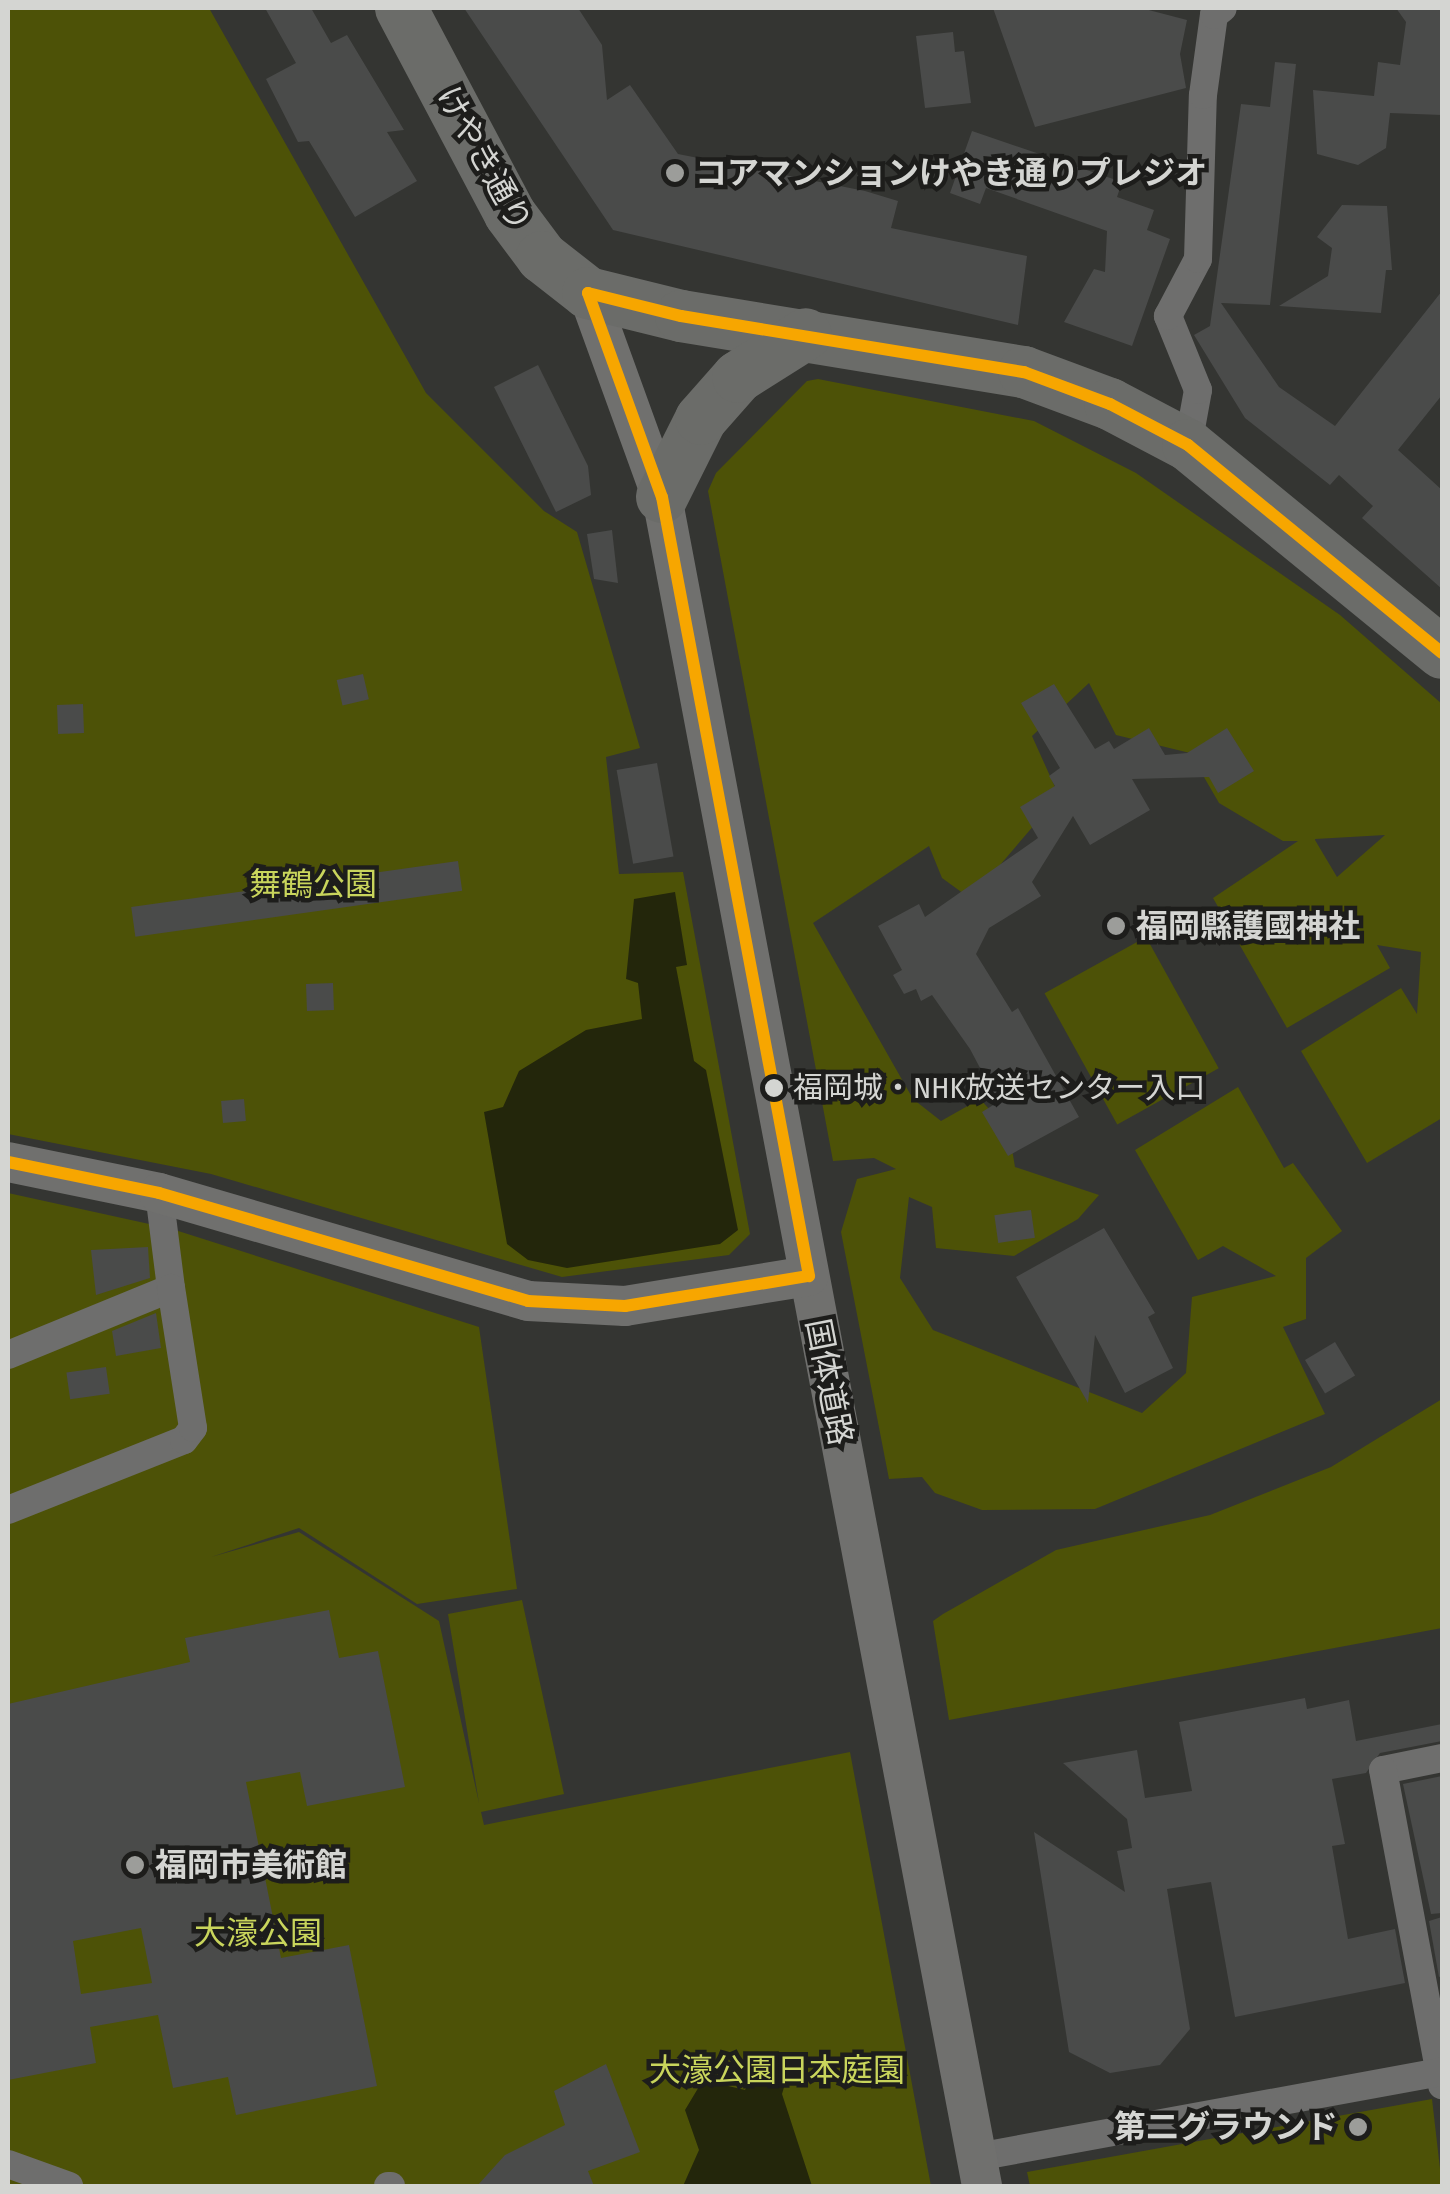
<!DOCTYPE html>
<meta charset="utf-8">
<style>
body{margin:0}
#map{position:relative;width:1450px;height:2194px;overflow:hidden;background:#343532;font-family:"Fira Sans Condensed","Noto Sans JP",sans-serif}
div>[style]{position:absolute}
.green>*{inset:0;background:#4d5207;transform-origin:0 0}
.water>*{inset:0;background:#23260b}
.building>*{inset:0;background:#4a4b4a;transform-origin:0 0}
.street>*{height:28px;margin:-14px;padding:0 14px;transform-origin:14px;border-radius:14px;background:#6e6e6d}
.secondary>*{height:40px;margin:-20px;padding:0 20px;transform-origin:20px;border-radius:20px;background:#70706e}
.highway>*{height:52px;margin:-26px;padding:0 26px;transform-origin:26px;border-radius:26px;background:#6b6c69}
.bus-1>*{height:12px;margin:-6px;padding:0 6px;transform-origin:6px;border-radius:6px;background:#f7a600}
.dots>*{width:28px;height:28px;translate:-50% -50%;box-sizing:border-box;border:5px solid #1d1d1b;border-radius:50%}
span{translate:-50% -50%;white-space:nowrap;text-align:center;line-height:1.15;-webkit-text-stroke:9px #1d1d1b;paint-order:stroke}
.bus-label{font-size:30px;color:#d4d5d2}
.left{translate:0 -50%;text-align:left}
.street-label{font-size:32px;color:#d4d5d2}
.poi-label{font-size:32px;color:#d4d5d2;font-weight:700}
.right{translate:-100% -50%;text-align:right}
.park-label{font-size:32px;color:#c9d55c}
.frame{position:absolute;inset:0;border:10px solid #d4d5d2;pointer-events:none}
</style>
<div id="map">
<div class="green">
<i style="clip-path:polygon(8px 8px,209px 8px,426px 393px,544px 511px,577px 532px,640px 748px,606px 757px,619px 874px,683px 872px,750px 1234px,729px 1255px,562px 1277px,211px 1174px,8px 1134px)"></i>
<i style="clip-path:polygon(evenodd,818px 379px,1034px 421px,1136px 473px,1340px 615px,1442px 704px,1442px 1118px,1367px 1163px,1301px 1051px,1401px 988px,1417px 1014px,1421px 952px,1377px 945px,1390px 968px,1287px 1028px,1213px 898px,1298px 841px,1283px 841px,1219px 803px,1190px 753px,1116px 735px,1089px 683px,1032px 736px,1059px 796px,971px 899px,942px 878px,929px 846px,813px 923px,913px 1099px,941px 1121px,980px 1099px,1009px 1131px,1015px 1167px,1099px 1195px,1078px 1219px,1014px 1256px,936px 1248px,932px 1207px,909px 1197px,900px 1278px,933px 1330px,1142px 1413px,1186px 1373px,1192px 1297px,1276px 1276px,1223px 1246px,1198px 1260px,1135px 1150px,1238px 1087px,1284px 1168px,1293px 1163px,1342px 1231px,1306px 1258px,1306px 1319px,1283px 1327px,1325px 1414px,1095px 1509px,982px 1510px,935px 1493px,922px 1477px,889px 1479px,841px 1232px,857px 1179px,896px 1169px,874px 1158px,833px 1161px,708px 491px,716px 473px,807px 381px,818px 379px,1385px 835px,1337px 877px,1315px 840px,1315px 839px,1385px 835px)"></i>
<i style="left:1146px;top:937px;width:150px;height:116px;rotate:61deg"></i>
<i style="clip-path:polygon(8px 1193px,172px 1229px,479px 1327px,517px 1589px,417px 1604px,299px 1528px,211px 1557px,299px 1532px,439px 1621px,479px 1803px,448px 1614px,522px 1600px,564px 1794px,481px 1812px,484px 1825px,850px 1752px,931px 2186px,8px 2186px)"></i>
<i style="clip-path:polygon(1442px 1399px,1442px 1628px,949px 1720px,933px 1621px,943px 1614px,1056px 1550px,1210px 1515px,1331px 1467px)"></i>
<i style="clip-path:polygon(1432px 2099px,1442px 2186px,1030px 2186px,1027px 2172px)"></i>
</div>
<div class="water">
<i style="clip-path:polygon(675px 892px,687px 965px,676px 967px,694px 1061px,706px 1070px,738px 1230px,720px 1244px,567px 1268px,528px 1260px,507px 1244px,484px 1112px,503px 1107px,519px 1071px,586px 1030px,642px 1019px,638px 983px,626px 979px,634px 899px)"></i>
<i style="clip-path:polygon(756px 2070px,788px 2074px,782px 2094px,812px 2186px,683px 2186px,699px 2150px,685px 2110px,703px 2080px,745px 2090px)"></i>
</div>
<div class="building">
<i style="clip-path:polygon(265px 8px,311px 8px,331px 43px,347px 35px,404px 130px,387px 132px,417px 181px,355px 217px,309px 141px,298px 142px,266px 79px,296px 63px)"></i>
<i style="clip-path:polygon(464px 8px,578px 8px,602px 45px,607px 100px,630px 85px,678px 154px,865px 191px,898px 201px,891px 228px,1027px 256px,1018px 325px,613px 230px)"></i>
<i style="clip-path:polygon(993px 8px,1141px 8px,1187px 20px,1180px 54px,1186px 88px,1035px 127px)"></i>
<i style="clip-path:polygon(1396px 8px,1442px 8px,1442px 115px,1390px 113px,1386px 148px,1358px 165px,1317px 154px,1313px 90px,1374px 96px,1378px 62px,1400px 65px,1406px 22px)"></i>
<i style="clip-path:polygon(953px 32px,955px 52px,964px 51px,971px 103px,925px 108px,916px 36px)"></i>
<i style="clip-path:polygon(1275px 62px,1296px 64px,1270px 305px,1221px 303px,1279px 387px,1335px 426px,1442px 291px,1442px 395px,1398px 450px,1442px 490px,1442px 589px,1362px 518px,1373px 506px,1339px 475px,1330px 485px,1245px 418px,1194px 335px,1210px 326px,1241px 104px,1270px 107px)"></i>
<i style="clip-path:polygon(972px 131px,1122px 182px,1117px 197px,1154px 210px,1147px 230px,1170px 239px,1132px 346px,1064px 322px,1094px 269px,1105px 272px,1107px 231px,986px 188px,980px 204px,950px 193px)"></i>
<i style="clip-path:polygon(1342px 205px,1387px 206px,1392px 270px,1386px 270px,1381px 313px,1279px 306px,1328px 276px,1332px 248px,1317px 237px)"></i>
<i style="clip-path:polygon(538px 365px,588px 466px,591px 495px,556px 512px,494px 387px)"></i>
<i style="clip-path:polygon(612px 530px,618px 583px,594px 579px,587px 534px)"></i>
<i style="left:363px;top:674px;width:26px;height:27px;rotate:77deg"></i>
<i style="clip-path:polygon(1054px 684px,1095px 749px,1109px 741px,1114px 749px,1149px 728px,1165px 755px,1187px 753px,1227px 728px,1254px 771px,1218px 793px,1209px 777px,1132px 779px,1150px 810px,1090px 845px,1073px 816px,1032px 882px,1041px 896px,989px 928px,976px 954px,1012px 1012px,1018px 1008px,1079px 1117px,1008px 1156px,982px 1112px,998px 1102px,970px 1049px,932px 995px,921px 1001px,916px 989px,904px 994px,893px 975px,902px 970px,878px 926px,919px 904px,925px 917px,1038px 838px,1020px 807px,1055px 786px,1049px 776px,1060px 768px,1021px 703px)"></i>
<i style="left:83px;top:704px;width:29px;height:26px;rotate:88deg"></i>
<i style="left:657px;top:763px;width:95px;height:41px;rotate:80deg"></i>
<i style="left:458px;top:861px;width:30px;height:330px;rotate:82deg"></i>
<i style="left:333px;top:983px;width:27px;height:27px;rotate:88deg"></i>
<i style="left:244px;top:1099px;width:22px;height:23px;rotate:85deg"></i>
<i style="left:1031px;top:1210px;width:28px;height:37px;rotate:82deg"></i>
<i style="clip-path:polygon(1104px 1228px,1155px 1313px,1148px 1317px,1173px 1368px,1125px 1393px,1095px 1335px,1088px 1403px,1016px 1277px)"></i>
<i style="clip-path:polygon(148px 1247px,150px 1278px,96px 1295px,91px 1250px)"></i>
<i style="clip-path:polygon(156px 1313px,161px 1348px,116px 1356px,112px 1331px)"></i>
<i style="left:1335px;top:1342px;width:39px;height:35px;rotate:59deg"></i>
<i style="left:106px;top:1367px;width:27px;height:40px;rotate:82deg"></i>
<i style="clip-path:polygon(evenodd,329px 1610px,339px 1658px,378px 1651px,405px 1787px,307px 1806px,300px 1772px,246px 1782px,281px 1958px,349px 1945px,377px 2086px,236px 2115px,228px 2077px,173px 2088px,158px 2015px,90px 2027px,96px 2063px,8px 2080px,8px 1704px,190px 1662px,185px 1638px,329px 1610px,141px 1928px,152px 1983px,81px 1994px,73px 1941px,141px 1928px)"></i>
<i style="clip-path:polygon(1305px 1698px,1307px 1709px,1349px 1700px,1356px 1741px,1442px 1724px,1442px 1741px,1380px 1753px,1366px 1773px,1332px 1779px,1345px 1844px,1332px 1846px,1348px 1939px,1395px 1929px,1405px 1983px,1235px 2017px,1211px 1882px,1167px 1889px,1190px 2029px,1160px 2065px,1110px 2073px,1069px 2052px,1034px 1832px,1125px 1892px,1117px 1851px,1132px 1848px,1127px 1819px,1063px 1763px,1137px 1750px,1145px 1798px,1192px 1791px,1179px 1722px)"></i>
<i style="clip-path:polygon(1442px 1776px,1442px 1913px,1431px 1914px,1403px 1784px)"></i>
<i style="clip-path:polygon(1442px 1917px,1442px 1976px,1439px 1977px,1429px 1921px)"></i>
<i style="clip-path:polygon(606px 2064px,640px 2152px,588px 2171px,594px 2186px,477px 2186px,505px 2155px,565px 2125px,554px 2091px)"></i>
</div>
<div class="street">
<i style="left:1188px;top:445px;width:56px;rotate:-79.7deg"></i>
<i style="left:1198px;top:390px;width:80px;rotate:-112.1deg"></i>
<i style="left:1168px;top:316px;width:64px;rotate:-62.2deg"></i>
<i style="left:1198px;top:259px;width:164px;rotate:-88.3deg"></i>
<i style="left:1203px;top:95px;width:81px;rotate:-82.2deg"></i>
<i style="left:1214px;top:15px;width:11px;rotate:-38deg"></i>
<i style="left:8px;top:1355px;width:176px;rotate:-22.3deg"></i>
<i style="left:171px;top:1288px;width:96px;rotate:-97.2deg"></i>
<i style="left:8px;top:1510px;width:189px;rotate:-21.7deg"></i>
<i style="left:184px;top:1440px;width:15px;rotate:-53deg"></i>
<i style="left:193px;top:1428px;width:142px;rotate:-98.9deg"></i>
<i style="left:1442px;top:1758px;width:60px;rotate:168.5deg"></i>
<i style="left:1383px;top:1770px;width:321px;rotate:79.4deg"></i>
<i style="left:977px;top:2157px;width:473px;rotate:-10.4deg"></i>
<i style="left:8px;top:2164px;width:65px;rotate:19.8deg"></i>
<i style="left:388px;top:2186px;width:3px"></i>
</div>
<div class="secondary">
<i style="left:588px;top:293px;width:217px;rotate:70.1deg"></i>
<i style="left:662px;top:497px;width:1719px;rotate:79.27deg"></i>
<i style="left:8px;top:1162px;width:154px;rotate:11.6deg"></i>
<i style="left:159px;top:1193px;width:384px;rotate:16.3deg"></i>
<i style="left:528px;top:1301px;width:97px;rotate:3deg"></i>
<i style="left:625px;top:1306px;width:186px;rotate:-9.3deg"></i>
</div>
<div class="highway">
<i style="left:401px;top:8px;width:233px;rotate:62.1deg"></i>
<i style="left:510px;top:214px;width:54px;rotate:53.3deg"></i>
<i style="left:542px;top:257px;width:58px;rotate:38deg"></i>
<i style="left:588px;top:293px;width:96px;rotate:13.9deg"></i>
<i style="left:681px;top:316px;width:348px;rotate:9.3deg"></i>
<i style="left:1024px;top:372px;width:92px;rotate:20.4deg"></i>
<i style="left:1110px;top:404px;width:88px;rotate:27.7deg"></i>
<i style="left:1188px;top:445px;width:328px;rotate:39.3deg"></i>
<i style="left:662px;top:497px;width:87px;rotate:-63.4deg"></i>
<i style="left:701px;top:419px;width:56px;rotate:-48.6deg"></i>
<i style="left:738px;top:377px;width:80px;rotate:-32.3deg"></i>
</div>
<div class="bus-1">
<i style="left:588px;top:293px;width:217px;rotate:70.1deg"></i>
<i style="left:662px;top:497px;width:793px;rotate:79.31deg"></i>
<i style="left:588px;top:293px;width:96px;rotate:13.9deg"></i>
<i style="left:681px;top:316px;width:348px;rotate:9.3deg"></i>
<i style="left:1024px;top:372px;width:92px;rotate:20.4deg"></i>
<i style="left:1110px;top:404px;width:88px;rotate:27.7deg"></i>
<i style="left:1188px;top:445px;width:328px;rotate:39.3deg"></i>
<i style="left:8px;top:1162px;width:154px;rotate:11.6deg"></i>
<i style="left:159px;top:1193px;width:384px;rotate:16.3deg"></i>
<i style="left:528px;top:1301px;width:97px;rotate:3deg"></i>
<i style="left:625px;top:1306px;width:186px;rotate:-9.3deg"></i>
</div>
<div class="dots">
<i style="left:675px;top:173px;background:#9c9d9a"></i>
<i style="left:1116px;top:926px;background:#9c9d9a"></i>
<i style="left:774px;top:1088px;background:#d4d5d2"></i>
<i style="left:135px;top:1865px;background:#9c9d9a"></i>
<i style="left:1358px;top:2127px;background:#9c9d9a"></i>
</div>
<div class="bus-label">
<span class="left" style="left:793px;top:1088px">福岡城・NHK放送センター入口</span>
</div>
<div class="street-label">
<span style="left:484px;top:159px;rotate:61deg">けやき通り</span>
<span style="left:829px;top:1382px;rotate:79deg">国体道路</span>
</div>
<div class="poi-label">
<span class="left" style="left:695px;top:173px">コアマンションけやき通りプレジオ</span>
<span class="left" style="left:1136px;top:926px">福岡縣護國神社</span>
<span class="left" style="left:155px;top:1865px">福岡市美術館</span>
<span class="right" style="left:1338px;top:2127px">第二グラウンド</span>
</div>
<div class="park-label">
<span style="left:313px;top:884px">舞鶴公園</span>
<span style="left:258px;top:1933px">大濠公園</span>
<span style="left:777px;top:2070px">大濠公園日本庭園</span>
</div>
<div class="frame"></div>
</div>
